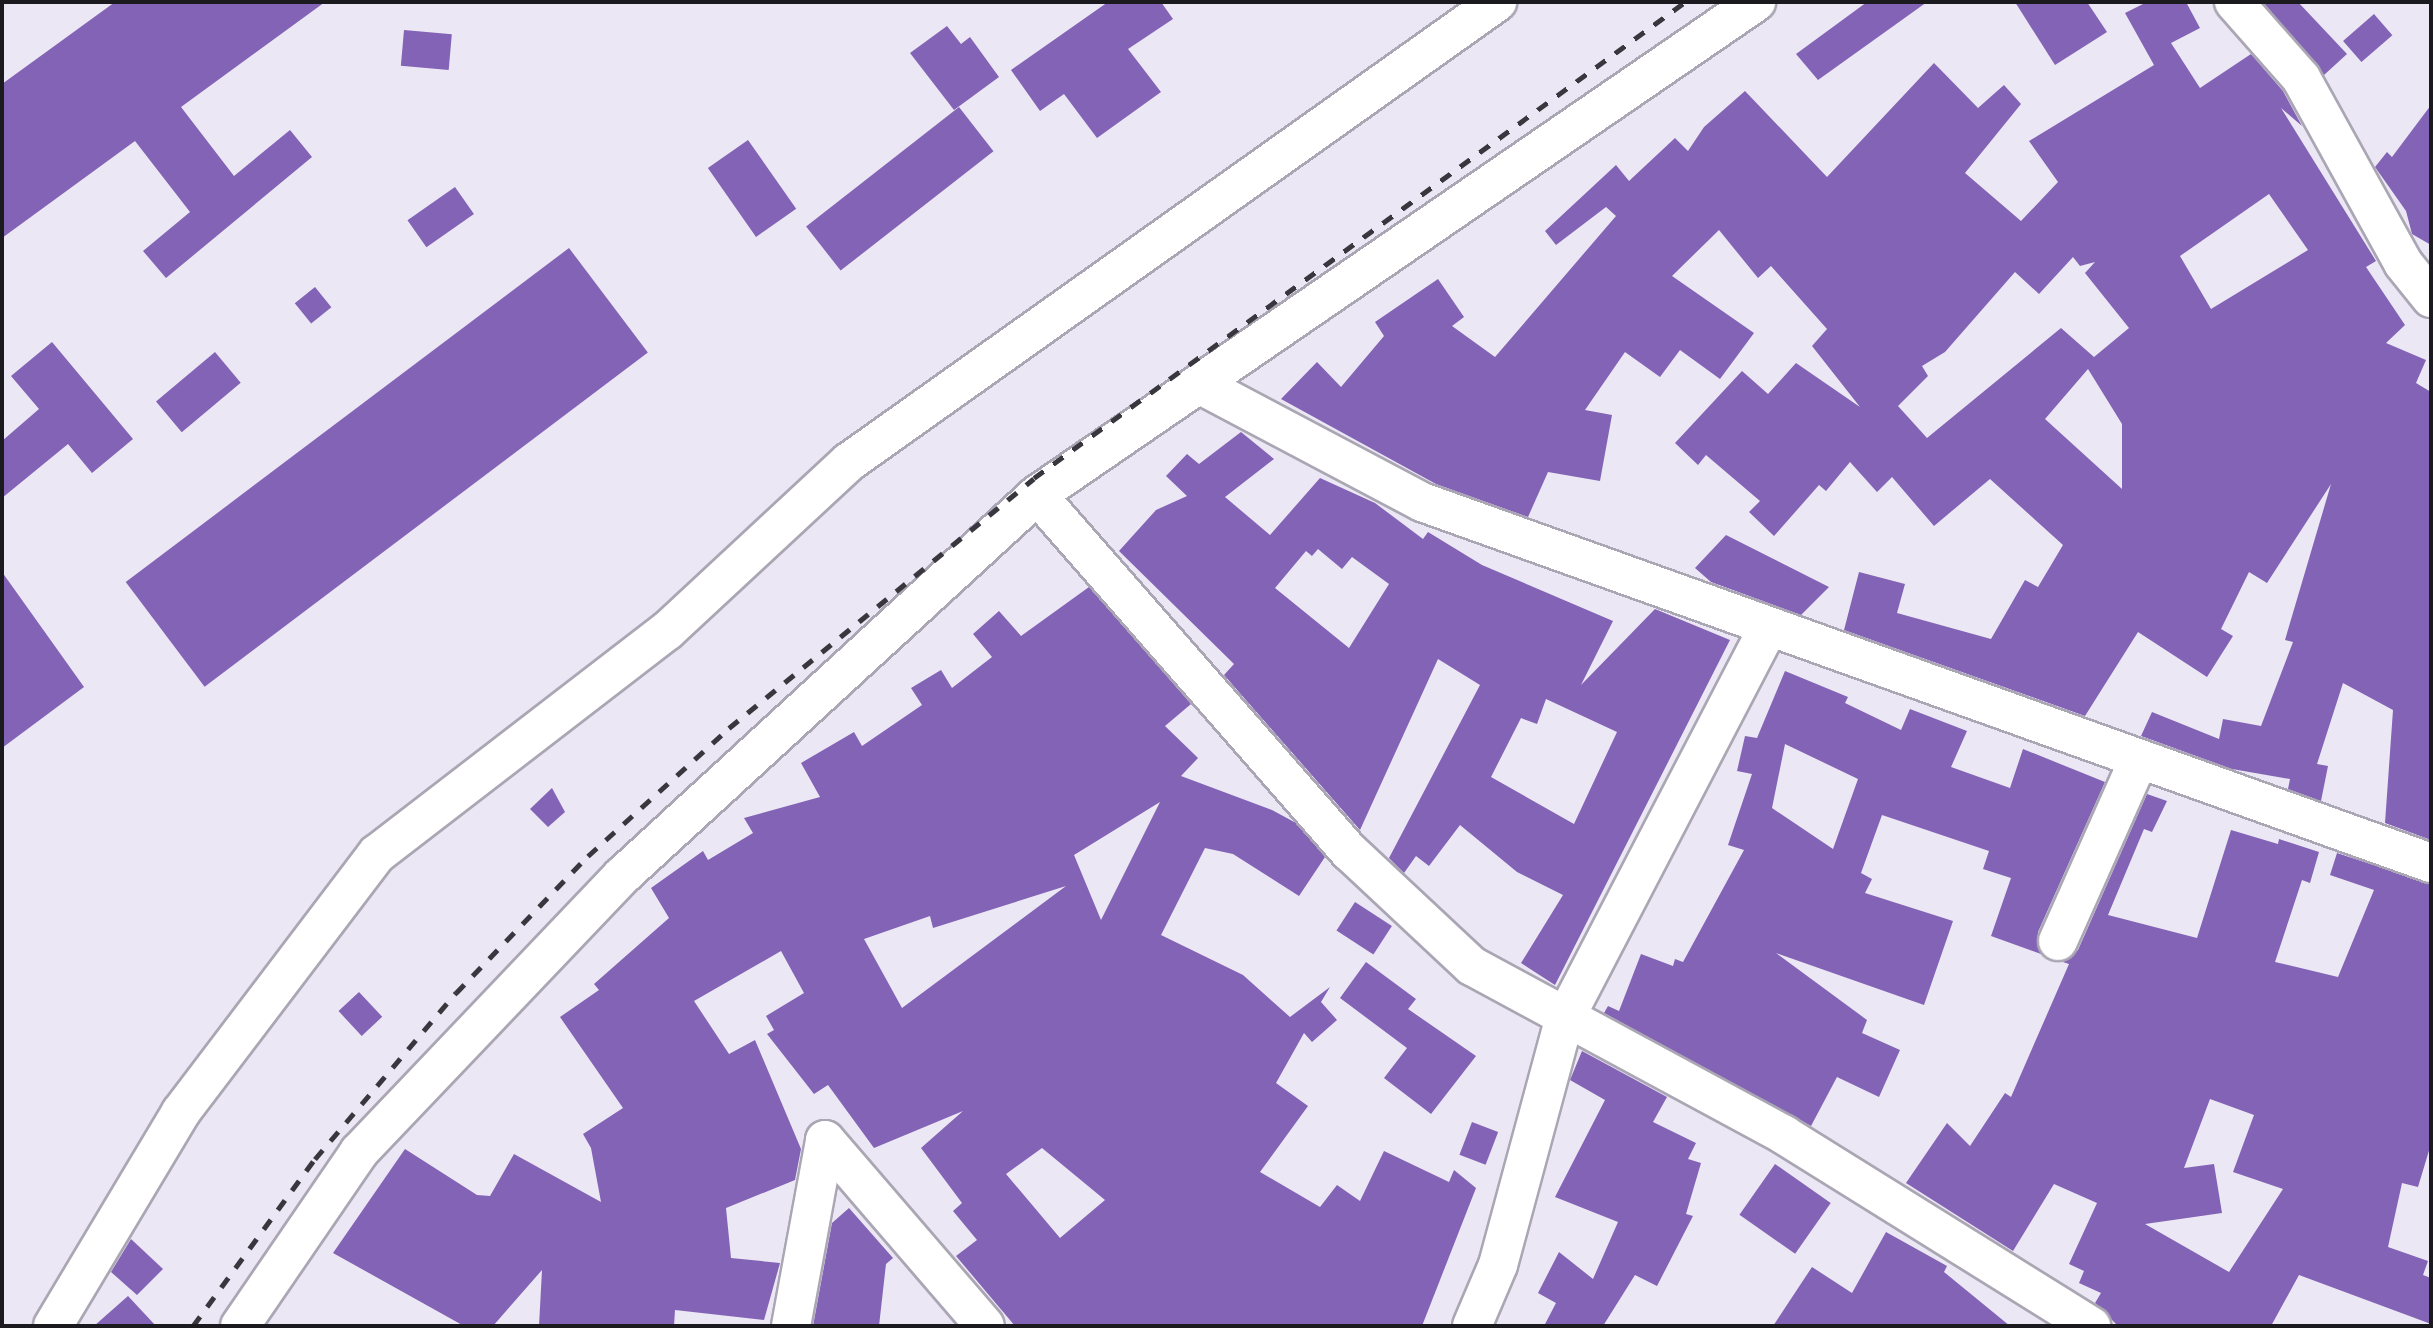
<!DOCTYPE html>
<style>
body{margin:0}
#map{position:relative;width:2433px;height:1328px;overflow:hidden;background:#ebe7f4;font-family:Manrope,sans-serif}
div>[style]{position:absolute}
.building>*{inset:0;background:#8363b5;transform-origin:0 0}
.roads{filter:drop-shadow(2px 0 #aaa6b3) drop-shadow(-2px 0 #aaa6b3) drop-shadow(0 2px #aaa6b3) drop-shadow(0 -2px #aaa6b3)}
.minor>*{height:38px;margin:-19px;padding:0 19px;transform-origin:19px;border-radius:19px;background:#fff}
.rail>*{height:5px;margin-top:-2.5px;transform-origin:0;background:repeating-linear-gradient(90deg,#39373e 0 12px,transparent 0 24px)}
span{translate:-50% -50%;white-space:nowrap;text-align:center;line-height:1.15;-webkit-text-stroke:6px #fff;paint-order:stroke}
.frame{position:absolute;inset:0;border:4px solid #1b1a1f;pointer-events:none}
</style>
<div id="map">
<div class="building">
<i style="clip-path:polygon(115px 2px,325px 2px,181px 107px,234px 176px,290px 130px,312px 157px,166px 278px,143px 251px,190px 212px,135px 141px,2px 238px,2px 84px)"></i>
<i style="clip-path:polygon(1108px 2px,1161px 2px,1173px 19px,1128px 49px,1161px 92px,1097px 138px,1064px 94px,1040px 111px,1011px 70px)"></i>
<i style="clip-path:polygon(1867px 2px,1927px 2px,1818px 80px,1796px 54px)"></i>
<i style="clip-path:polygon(2015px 2px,2087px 2px,2107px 32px,2055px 65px)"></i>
<i style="clip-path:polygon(evenodd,2147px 2px,2186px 2px,2200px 28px,2171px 43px,2200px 88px,2251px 54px,2283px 91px,2302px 126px,2281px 108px,2376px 261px,2366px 267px,2405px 325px,2386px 343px,2426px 360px,2416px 383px,2431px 392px,2431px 840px,2385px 823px,2393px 710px,2343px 683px,2317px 764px,2328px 766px,2321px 801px,2288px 789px,2290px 779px,2232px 769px,2141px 736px,2152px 712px,2219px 739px,2223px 719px,2261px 726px,2293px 642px,2285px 640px,2331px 484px,2267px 583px,2249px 572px,2221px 629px,2233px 636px,2207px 677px,2138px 632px,2085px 716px,1844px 630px,1859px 572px,1905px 584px,1897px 613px,1991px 639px,2025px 580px,2038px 587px,2063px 545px,1990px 479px,1934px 526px,1892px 477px,1877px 492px,1850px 462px,1826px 491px,1819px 485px,1774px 536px,1749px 512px,1760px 501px,1706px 455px,1698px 465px,1675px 443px,1742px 371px,1768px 394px,1796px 363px,1860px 407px,1812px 346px,1827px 329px,1771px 266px,1758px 278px,1719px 230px,1672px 276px,1754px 333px,1720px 379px,1680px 350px,1660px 377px,1625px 352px,1585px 410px,1612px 415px,1600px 481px,1548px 472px,1528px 517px,1436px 484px,1281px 399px,1317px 362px,1341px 387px,1384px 336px,1375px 322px,1438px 279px,1464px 317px,1452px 326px,1495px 357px,1616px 216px,1606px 207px,1556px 245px,1545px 231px,1616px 165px,1629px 181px,1675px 138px,1688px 151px,1704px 127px,1745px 91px,1827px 177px,1934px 63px,1978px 108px,2004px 85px,2021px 104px,1965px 173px,2021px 221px,2058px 182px,2029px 141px,2154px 65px,2125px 13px,2147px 2px,2269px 194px,2308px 250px,2211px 309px,2180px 256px,2269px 194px,2147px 2px,2073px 257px,2080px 266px,2095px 262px,2085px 273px,2129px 328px,2094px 357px,2061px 328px,1927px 438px,1898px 406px,1928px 376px,1922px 366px,1945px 352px,2015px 272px,2039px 294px,2073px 257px,2147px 2px,2088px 369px,2122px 424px,2122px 489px,2045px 419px,2088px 369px)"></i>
<i style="clip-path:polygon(2263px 2px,2298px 2px,2347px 54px,2324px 75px)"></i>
<i style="left:2374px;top:14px;width:28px;height:41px;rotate:49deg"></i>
<i style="clip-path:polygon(947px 26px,961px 44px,970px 37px,999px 77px,954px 110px,910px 53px)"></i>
<i style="left:404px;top:30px;width:48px;height:36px;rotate:5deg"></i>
<i style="clip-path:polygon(2431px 105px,2431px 245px,2412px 234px,2406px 211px,2375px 167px,2387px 152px,2392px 157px)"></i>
<i style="left:959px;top:107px;width:56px;height:194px;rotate:52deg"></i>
<i style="left:748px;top:140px;width:84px;height:49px;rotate:55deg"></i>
<i style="left:455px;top:187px;width:33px;height:58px;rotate:55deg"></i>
<i style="left:569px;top:248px;width:131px;height:555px;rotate:53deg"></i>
<i style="left:315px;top:287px;width:26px;height:26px;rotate:51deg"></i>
<i style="clip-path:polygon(52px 342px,133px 439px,92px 473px,68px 444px,2px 498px,2px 441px,39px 409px,11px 376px)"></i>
<i style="left:215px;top:352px;width:40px;height:77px;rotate:50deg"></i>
<i style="clip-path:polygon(evenodd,1241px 432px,1274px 459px,1225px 497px,1270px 535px,1320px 478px,1375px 503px,1423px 539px,1428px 532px,1482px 565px,1613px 621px,1581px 685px,1655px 609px,1730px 640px,1555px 985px,1521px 963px,1563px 895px,1517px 872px,1460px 825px,1429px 866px,1416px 856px,1404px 873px,1389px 858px,1480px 685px,1438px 659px,1360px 830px,1224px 675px,1234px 664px,1119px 551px,1156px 510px,1187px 496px,1166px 476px,1187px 454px,1199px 464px,1241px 432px,1318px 549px,1342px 569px,1352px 557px,1389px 584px,1349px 648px,1275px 588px,1306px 551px,1312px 556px,1318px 549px,1241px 432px,1546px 699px,1617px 732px,1574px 824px,1491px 777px,1521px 718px,1537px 724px,1546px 699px)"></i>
<i style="clip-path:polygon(1726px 535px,1829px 587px,1801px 615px,1711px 582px,1695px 568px)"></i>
<i style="clip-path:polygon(2px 572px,84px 687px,2px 748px)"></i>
<i style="clip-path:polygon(evenodd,1089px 587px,1191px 704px,1165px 726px,1198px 758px,1181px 776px,1272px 810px,1296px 823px,1325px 857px,1299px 896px,1233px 854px,1205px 848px,1161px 935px,1243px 975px,1290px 1017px,1330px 987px,1321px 1002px,1337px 1020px,1312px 1042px,1304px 1033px,1276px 1083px,1308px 1106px,1260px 1172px,1320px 1207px,1337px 1185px,1360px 1201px,1384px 1151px,1449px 1182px,1454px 1170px,1476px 1188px,1422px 1326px,1015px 1326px,956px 1256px,977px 1240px,953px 1211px,962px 1203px,921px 1148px,963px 1111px,874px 1148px,828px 1085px,814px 1094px,767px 1034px,774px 1030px,766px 1016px,804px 993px,781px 951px,694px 1001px,729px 1054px,755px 1040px,801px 1149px,795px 1180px,726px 1208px,731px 1258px,780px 1263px,764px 1320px,675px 1310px,674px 1326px,539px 1326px,542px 1270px,493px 1326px,464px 1326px,333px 1253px,405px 1149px,477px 1195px,490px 1196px,514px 1154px,601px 1202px,591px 1148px,583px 1134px,623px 1108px,560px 1017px,599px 990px,594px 984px,669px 918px,651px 888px,703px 851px,708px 860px,753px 833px,744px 818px,820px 797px,801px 763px,854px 732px,862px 746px,922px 705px,911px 688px,941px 670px,952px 688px,992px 657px,973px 634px,999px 611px,1021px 636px,1089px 587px,1160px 802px,1101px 920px,1074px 855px,1160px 802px,1089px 587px,1066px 886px,902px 1008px,864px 939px,930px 916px,933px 928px,1066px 886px,1089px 587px,1042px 1148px,1105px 1200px,1060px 1238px,1006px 1174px,1042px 1148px)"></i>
<i style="clip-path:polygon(evenodd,1785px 671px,1848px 697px,1845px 703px,1901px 730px,1910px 709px,1967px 731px,1951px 767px,2010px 788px,2023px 749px,2105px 782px,2038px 932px,2041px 954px,1991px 936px,2011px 878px,1983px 869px,1989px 851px,1882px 815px,1861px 873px,1872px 879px,1865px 893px,1953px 921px,1924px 1005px,1776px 953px,1867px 1020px,1862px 1033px,1900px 1050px,1879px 1097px,1837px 1077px,1811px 1126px,1604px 1013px,1608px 1006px,1619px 1011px,1641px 954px,1673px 966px,1675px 959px,1683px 962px,1744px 850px,1728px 845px,1752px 774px,1737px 771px,1745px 736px,1757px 738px,1785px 671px,1785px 744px,1858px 779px,1833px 849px,1772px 808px,1785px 744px)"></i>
<i style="clip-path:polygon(552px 788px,565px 812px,548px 827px,530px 809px)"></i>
<i style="clip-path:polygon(evenodd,2147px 794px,2167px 801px,2152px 832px,2144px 829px,2108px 915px,2197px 938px,2231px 830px,2278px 844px,2279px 839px,2319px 852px,2310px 883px,2302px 880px,2275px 962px,2338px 977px,2374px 890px,2330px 875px,2337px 853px,2431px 884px,2431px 1144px,2418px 1187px,2402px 1183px,2388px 1247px,2428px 1261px,2423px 1275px,2431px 1278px,2431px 1324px,2299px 1275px,2271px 1326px,2118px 1326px,2095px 1303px,2101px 1293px,2079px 1283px,2084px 1271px,2069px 1264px,2097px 1203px,2054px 1184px,2013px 1251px,1906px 1183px,1947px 1123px,1970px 1146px,2005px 1093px,2011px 1097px,2069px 964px,2063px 962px,2078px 950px,2147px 794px,2210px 1099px,2254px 1115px,2233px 1172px,2283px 1189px,2229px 1272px,2145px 1224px,2222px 1213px,2214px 1164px,2184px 1168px,2210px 1099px)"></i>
<i style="left:1355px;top:902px;width:44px;height:34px;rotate:33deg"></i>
<i style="clip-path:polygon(1366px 962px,1416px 999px,1408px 1009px,1476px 1056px,1431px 1114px,1384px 1078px,1407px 1048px,1340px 998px)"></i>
<i style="left:359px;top:992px;width:34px;height:28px;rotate:47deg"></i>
<i style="clip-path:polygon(1582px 1051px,1667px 1097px,1653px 1122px,1696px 1143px,1688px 1159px,1701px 1163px,1686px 1214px,1693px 1216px,1657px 1286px,1635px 1275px,1603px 1326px,1544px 1326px,1556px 1303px,1538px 1293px,1559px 1252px,1593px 1279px,1618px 1222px,1555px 1197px,1605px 1100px,1570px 1080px)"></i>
<i style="left:1472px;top:1122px;width:28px;height:35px;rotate:21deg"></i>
<i style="left:1775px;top:1164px;width:68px;height:62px;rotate:35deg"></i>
<i style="clip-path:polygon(849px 1208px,893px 1258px,886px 1264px,879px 1326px,813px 1326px,832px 1223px)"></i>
<i style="clip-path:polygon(1886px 1232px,1947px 1266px,1944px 1272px,2010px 1326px,1773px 1326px,1812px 1267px,1852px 1293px)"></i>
<i style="clip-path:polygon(131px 1239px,163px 1269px,137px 1295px,111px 1272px)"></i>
<i style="clip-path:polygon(128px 1296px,156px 1326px,94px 1326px)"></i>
</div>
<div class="roads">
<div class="minor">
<i style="left:2234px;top:2px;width:101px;rotate:48.6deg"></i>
<i style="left:2301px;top:78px;width:211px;rotate:61.1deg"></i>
<i style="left:2403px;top:263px;width:45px;rotate:51.3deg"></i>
<i style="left:1199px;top:384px;width:252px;rotate:27.9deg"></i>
<i style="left:1422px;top:502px;width:1072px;rotate:19.69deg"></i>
<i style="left:1037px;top:495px;width:475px;rotate:48.8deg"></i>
<i style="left:1350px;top:852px;width:167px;rotate:43.1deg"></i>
<i style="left:1472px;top:966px;width:355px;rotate:28.4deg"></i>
<i style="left:1784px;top:1135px;width:362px;rotate:31.9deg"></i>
<i style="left:2058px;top:941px;width:199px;rotate:-66deg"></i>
<i style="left:825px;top:1140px;width:245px;rotate:49.3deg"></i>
<i style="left:53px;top:1326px;width:249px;rotate:-59.1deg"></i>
<i style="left:181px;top:1112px;width:324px;rotate:-52.8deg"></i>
<i style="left:377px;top:854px;width:366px;rotate:-37.6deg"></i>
<i style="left:667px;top:631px;width:248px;rotate:-42.9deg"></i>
<i style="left:849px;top:462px;width:795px;rotate:-35.37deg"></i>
<i style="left:240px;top:1326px;width:211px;rotate:-55.6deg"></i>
<i style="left:359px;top:1152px;width:381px;rotate:-46.4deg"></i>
<i style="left:622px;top:876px;width:563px;rotate:-42.55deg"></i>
<i style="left:1037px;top:495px;width:872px;rotate:-34.44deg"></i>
<i style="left:791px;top:1326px;width:189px;rotate:-79.6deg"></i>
<i style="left:1472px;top:1326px;width:66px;rotate:-66.9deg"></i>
<i style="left:1498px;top:1265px;width:254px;rotate:-74.9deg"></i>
<i style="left:1564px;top:1020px;width:440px;rotate:-62.5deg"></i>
</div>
</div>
<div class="rail">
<i style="left:193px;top:1326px;width:207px;rotate:-53.9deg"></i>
<i style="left:315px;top:1159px;width:218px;rotate:-49.7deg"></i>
<i style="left:456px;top:993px;width:190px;rotate:-46.1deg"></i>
<i style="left:588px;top:856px;width:190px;rotate:-42.2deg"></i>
<i style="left:729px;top:728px;width:394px;rotate:-39.3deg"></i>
<i style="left:1034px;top:478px;width:806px;rotate:-36.17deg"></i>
</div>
<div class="frame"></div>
</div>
